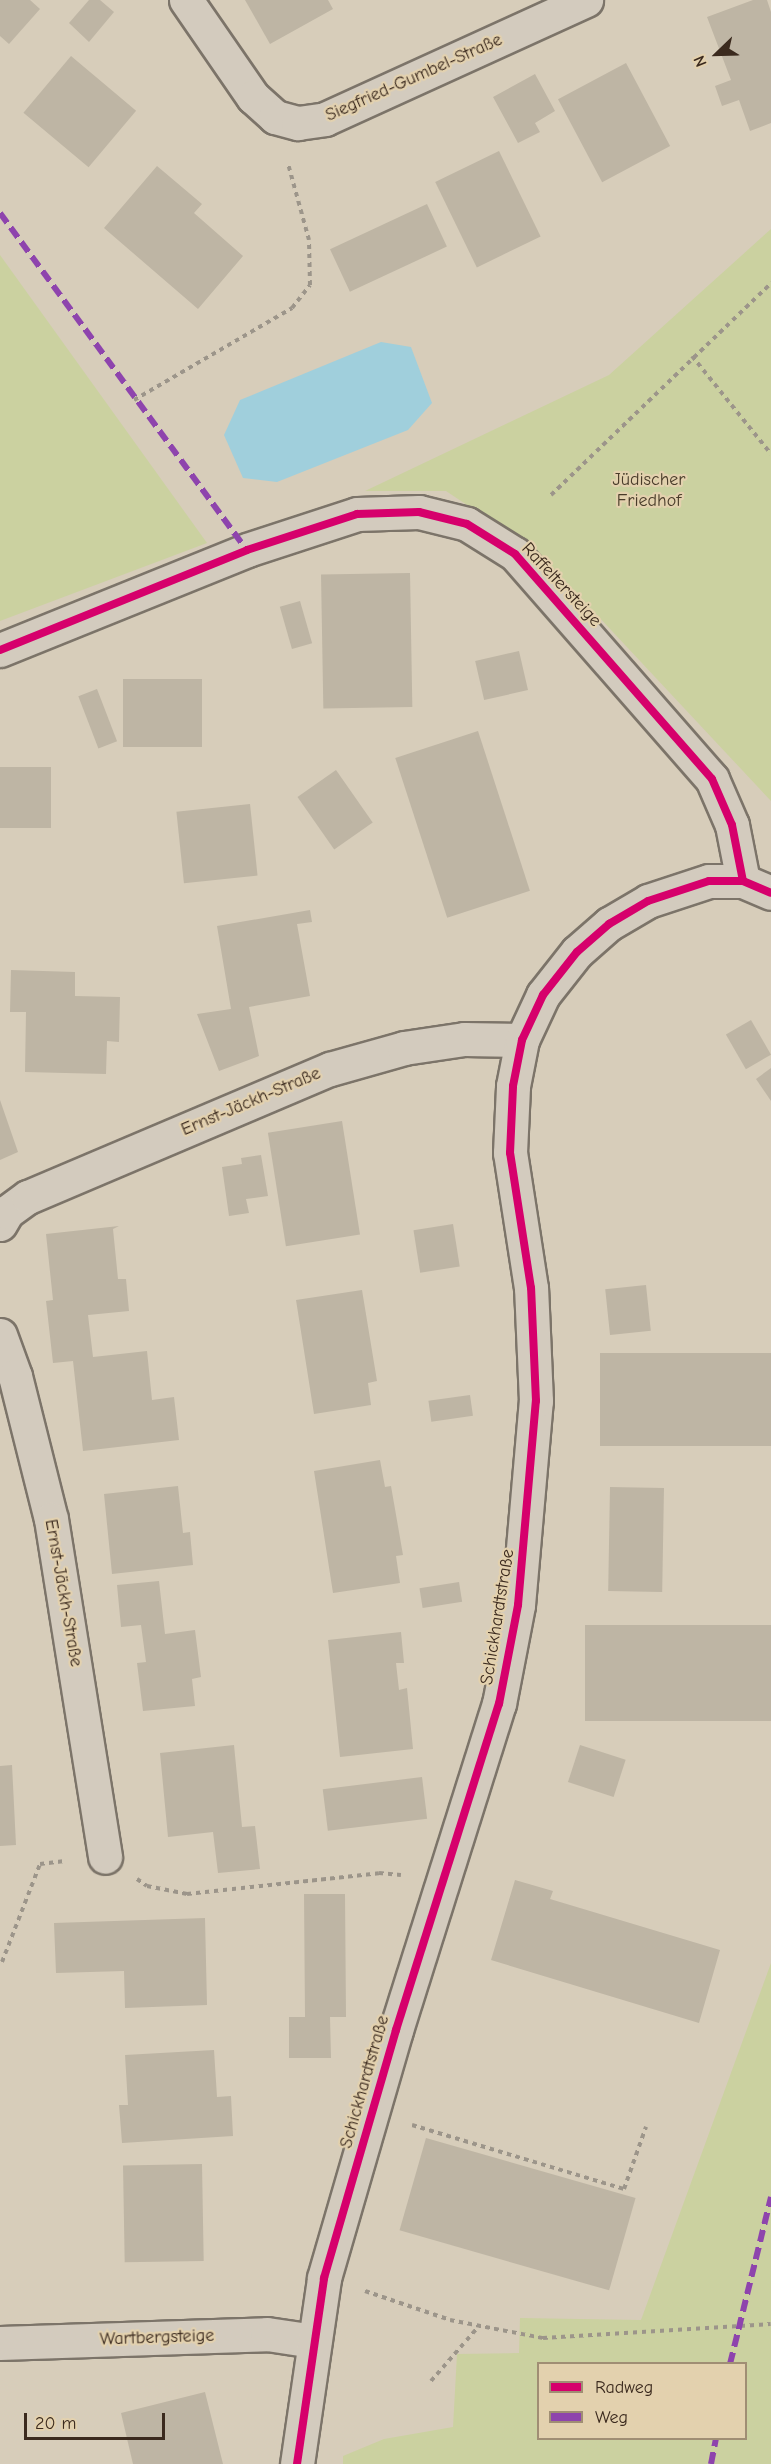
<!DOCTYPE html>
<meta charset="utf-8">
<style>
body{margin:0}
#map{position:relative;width:771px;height:2464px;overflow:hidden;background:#d7cdba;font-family:"Comic Neue",sans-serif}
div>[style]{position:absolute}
.green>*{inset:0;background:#cbd1a0}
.water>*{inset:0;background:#a0cfdc}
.building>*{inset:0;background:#beb5a4;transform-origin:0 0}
.path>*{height:4px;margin-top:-2px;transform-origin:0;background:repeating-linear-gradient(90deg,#9c958a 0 4.5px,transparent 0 9px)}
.roads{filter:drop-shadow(2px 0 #7c7469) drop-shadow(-2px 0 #7c7469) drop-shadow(0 2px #7c7469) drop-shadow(0 -2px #7c7469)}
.street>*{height:33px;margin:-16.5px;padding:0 16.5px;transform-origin:16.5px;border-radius:16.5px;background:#d3cbbe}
.quiet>*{height:6px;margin-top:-3px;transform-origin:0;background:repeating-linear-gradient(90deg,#8e44ad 0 12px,transparent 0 18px)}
.cycleway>*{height:8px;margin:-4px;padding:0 4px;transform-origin:4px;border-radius:4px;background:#d6006c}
span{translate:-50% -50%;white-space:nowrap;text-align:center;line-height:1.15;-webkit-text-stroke:4.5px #e3d1ae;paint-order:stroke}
.street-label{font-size:18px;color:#3b2a1e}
.park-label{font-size:18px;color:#483b29}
.legend{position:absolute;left:537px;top:2362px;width:210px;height:78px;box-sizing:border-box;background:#e3d1ae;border:2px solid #a08e74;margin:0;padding:8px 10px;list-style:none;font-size:18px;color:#3b2a1e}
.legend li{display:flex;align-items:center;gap:12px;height:30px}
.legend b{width:30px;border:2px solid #a08e74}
.north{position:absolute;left:687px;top:24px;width:60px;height:60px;-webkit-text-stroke:4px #e3d1ae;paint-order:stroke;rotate:247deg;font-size:16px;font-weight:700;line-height:24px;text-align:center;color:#3b2a1e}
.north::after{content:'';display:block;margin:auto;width:21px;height:27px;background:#3b2a1e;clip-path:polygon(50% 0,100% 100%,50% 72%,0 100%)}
.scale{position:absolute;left:24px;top:2413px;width:141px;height:27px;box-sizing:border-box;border:3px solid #3b2a1e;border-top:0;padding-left:8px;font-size:18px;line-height:21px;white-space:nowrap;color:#3b2a1e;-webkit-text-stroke:4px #e3d1ae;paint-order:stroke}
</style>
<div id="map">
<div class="green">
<i style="clip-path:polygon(771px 229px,771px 801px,539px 553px,446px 491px,365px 491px,609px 375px)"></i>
<i style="clip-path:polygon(0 255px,207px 543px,0 621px)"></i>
<i style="clip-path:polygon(evenodd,771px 1963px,771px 2464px,343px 2464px,343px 2456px,384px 2439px,453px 2427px,457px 2354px,519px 2353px,520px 2318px,641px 2320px,771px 1963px,538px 2364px,746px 2364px,746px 2438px,538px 2438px,538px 2364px)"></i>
</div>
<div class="water">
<i style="clip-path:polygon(381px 342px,411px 347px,432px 403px,408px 430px,277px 482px,243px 478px,224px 435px,240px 400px)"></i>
</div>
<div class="building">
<i style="clip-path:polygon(0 0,30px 0,40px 9px,9px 44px,0 36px)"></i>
<i style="clip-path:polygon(89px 0,100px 0,114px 12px,89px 42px,69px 23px)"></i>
<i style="clip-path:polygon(245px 0,328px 0,333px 9px,270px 44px)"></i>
<i style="clip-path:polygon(753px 0,767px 0,771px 12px,771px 123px,750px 131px,739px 100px,722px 106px,715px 86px,731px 80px,707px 17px)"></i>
<i style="left:71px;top:56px;width:85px;height:74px;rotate:40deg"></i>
<i style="left:626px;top:63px;width:94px;height:77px;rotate:62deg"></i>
<i style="clip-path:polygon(535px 74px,555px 111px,535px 123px,540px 132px,518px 143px,493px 97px)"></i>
<i style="left:499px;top:151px;width:95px;height:71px;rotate:64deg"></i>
<i style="clip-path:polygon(157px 166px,202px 204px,194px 213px,243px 256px,198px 309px,104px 228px)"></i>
<i style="left:427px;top:204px;width:47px;height:107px;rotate:65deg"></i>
<i style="left:410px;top:573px;width:134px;height:89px;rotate:89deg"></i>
<i style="left:300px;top:601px;width:44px;height:21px;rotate:74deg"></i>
<i style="left:519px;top:651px;width:40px;height:45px;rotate:77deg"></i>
<i style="left:123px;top:679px;width:79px;height:68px"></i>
<i style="left:97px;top:689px;width:56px;height:20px;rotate:69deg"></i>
<i style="left:478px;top:731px;width:168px;height:87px;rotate:72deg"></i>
<i style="left:0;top:767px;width:51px;height:61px"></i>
<i style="left:336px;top:770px;width:64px;height:47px;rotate:55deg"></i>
<i style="left:250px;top:804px;width:72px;height:74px;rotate:84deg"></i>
<i style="clip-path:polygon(310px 910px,312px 922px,297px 924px,310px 996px,249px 1007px,259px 1056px,219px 1071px,197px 1014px,231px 1009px,217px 926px)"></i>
<i style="clip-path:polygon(11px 970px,75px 972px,75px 996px,120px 997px,119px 1042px,107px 1041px,106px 1074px,25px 1072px,26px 1012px,10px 1012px)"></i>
<i style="left:751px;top:1020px;width:40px;height:29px;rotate:60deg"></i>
<i style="clip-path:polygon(771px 1068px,771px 1101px,756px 1079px)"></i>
<i style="clip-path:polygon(0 1100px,18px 1152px,0 1160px)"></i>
<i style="left:342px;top:1121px;width:115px;height:75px;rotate:81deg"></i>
<i style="clip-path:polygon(261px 1155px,268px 1196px,246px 1199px,249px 1213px,229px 1216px,222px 1167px,242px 1164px,241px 1158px)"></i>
<i style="left:453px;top:1224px;width:43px;height:40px;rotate:81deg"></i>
<i style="clip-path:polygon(119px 1226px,113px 1229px,118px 1279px,126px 1279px,129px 1311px,88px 1315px,93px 1357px,147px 1351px,152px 1400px,174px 1397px,179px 1440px,83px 1451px,73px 1361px,53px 1363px,46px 1301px,53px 1300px,46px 1234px)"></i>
<i style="left:646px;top:1285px;width:46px;height:41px;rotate:84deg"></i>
<i style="clip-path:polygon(362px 1290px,377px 1381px,368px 1383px,371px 1405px,314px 1414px,296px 1300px)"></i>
<i style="left:771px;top:1353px;width:93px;height:171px;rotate:90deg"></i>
<i style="left:470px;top:1395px;width:21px;height:42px;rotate:82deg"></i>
<i style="clip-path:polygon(380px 1460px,385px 1487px,391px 1486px,403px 1555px,396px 1556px,400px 1583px,333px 1593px,314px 1471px)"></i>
<i style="clip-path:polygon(178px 1486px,183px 1533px,190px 1532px,193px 1565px,112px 1574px,104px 1494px)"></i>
<i style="left:610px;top:1487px;width:54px;height:104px;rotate:1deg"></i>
<i style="clip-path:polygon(159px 1581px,165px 1634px,195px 1630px,201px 1677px,192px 1679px,195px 1706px,143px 1711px,137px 1663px,146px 1662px,141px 1625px,121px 1627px,117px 1585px)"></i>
<i style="left:459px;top:1582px;width:20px;height:40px;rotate:81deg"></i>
<i style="left:585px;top:1625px;width:186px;height:96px"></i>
<i style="clip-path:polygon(401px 1632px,404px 1663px,396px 1663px,399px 1690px,407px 1688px,413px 1749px,340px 1757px,328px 1640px)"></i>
<i style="clip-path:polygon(234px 1745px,242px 1827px,255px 1826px,260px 1869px,218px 1873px,213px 1832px,168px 1837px,160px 1753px)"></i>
<i style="left:580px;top:1745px;width:48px;height:39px;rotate:18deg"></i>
<i style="clip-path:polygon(12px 1765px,16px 1845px,0 1846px,0 1766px)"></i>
<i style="left:422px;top:1777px;width:42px;height:100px;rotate:83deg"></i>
<i style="clip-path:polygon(515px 1880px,553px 1891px,550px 1899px,720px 1950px,699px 2023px,491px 1960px)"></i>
<i style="clip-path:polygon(304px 1894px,345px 1894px,346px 2017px,330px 2017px,331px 2058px,289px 2058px,289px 2017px,305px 2017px)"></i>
<i style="clip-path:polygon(205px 1918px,207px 2005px,125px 2008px,124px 1971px,56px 1973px,54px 1923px)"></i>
<i style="clip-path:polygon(214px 2050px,217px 2097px,231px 2096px,233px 2136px,122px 2143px,119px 2105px,128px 2105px,125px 2055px)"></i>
<i style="left:426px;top:2138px;width:218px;height:96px;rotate:16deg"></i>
<i style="left:202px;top:2164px;width:97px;height:79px;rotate:89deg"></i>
<i style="clip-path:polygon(205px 2392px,223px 2464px,133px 2464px,121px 2413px)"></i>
</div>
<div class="path">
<i style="left:692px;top:356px;width:126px;rotate:51.1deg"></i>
<i style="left:134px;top:400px;width:183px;rotate:-30.2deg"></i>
<i style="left:292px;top:308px;width:29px;rotate:-52deg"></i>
<i style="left:310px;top:285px;width:45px;rotate:-91.3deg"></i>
<i style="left:309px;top:240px;width:79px;rotate:-105.4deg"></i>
<i style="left:551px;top:495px;width:306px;rotate:-43.9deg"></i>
<i style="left:137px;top:1879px;width:12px;rotate:35deg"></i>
<i style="left:147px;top:1886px;width:41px;rotate:11.3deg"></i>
<i style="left:187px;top:1894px;width:193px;rotate:-6.2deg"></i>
<i style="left:379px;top:1873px;width:22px;rotate:5deg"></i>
<i style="left:2px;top:1962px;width:105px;rotate:-68.8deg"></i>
<i style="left:40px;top:1864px;width:25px;rotate:-7deg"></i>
<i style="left:412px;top:2125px;width:221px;rotate:16.8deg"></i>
<i style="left:624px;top:2189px;width:66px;rotate:-70.5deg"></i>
<i style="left:365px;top:2291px;width:90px;rotate:18.8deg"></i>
<i style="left:450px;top:2320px;width:95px;rotate:11deg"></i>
<i style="left:543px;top:2338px;width:228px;rotate:-3.5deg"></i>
<i style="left:431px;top:2381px;width:73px;rotate:-48.9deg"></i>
</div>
<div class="roads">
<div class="street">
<i style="left:186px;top:0;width:118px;rotate:55.4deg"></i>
<i style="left:253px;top:97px;width:30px;rotate:42deg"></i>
<i style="left:275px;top:117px;width:24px;rotate:15deg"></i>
<i style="left:298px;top:123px;width:27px;rotate:-8deg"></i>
<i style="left:325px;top:119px;width:287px;rotate:-24.5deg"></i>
<i style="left:0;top:650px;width:266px;rotate:-22deg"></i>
<i style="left:247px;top:550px;width:116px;rotate:-18.1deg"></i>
<i style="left:357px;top:514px;width:62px;rotate:-1.8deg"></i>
<i style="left:419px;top:512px;width:49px;rotate:14deg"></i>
<i style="left:467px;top:524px;width:57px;rotate:32deg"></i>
<i style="left:515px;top:554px;width:299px;rotate:48.8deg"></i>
<i style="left:712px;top:779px;width:50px;rotate:66.5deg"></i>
<i style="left:732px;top:825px;width:57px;rotate:78.9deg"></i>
<i style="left:0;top:1224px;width:14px;rotate:-60deg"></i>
<i style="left:7px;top:1212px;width:26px;rotate:-36deg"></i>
<i style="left:28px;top:1197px;width:328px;rotate:-23deg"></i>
<i style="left:330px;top:1069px;width:77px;rotate:-15.8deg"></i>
<i style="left:404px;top:1048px;width:61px;rotate:-8.5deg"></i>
<i style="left:464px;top:1039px;width:58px;rotate:1deg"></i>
<i style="left:0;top:1335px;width:44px;rotate:69.9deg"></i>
<i style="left:15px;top:1376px;width:147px;rotate:75.9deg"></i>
<i style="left:51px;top:1519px;width:342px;rotate:80.9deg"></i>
<i style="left:0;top:2343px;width:267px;rotate:-1.9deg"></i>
<i style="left:267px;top:2334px;width:48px;rotate:8.5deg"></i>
<i style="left:297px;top:2464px;width:188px;rotate:-81.7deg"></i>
<i style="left:324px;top:2278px;width:258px;rotate:-73.8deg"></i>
<i style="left:396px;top:2030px;width:342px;rotate:-72.5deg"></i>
<i style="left:499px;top:1704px;width:101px;rotate:-79.1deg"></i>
<i style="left:518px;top:1605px;width:205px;rotate:-85deg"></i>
<i style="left:536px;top:1401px;width:113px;rotate:-92.5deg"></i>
<i style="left:531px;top:1288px;width:137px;rotate:-98.8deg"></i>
<i style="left:510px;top:1153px;width:67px;rotate:-87.4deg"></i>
<i style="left:513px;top:1086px;width:47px;rotate:-78.9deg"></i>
<i style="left:522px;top:1040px;width:50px;rotate:-65deg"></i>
<i style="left:543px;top:995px;width:55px;rotate:-51.7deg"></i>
<i style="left:577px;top:952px;width:43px;rotate:-41.2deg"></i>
<i style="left:609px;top:924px;width:45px;rotate:-30.5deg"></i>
<i style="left:648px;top:901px;width:64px;rotate:-18.2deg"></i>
<i style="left:709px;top:881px;width:34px"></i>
<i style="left:743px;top:881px;width:30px;rotate:23deg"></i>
</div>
</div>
<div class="quiet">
<i style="left:0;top:213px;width:418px;rotate:53.8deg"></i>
<i style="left:730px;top:2364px;width:172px;rotate:-76.2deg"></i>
<i style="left:711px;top:2464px;width:26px;rotate:-79deg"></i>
</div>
<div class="cycleway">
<i style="left:0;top:650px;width:266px;rotate:-22deg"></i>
<i style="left:247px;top:550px;width:116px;rotate:-18.1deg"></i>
<i style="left:357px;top:514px;width:62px;rotate:-1.8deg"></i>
<i style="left:419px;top:512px;width:49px;rotate:14deg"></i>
<i style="left:467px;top:524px;width:57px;rotate:32deg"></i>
<i style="left:515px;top:554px;width:299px;rotate:48.8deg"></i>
<i style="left:712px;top:779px;width:50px;rotate:66.5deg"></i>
<i style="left:732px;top:825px;width:57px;rotate:78.9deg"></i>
<i style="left:297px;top:2464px;width:188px;rotate:-81.7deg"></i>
<i style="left:324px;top:2278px;width:258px;rotate:-73.8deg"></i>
<i style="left:396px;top:2030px;width:342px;rotate:-72.5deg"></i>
<i style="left:499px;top:1704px;width:101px;rotate:-79.1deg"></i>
<i style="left:518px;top:1605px;width:205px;rotate:-85deg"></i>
<i style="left:536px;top:1401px;width:113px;rotate:-92.5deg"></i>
<i style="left:531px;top:1288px;width:137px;rotate:-98.8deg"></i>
<i style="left:510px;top:1153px;width:67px;rotate:-87.4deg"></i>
<i style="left:513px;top:1086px;width:47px;rotate:-78.9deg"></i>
<i style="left:522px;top:1040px;width:50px;rotate:-65deg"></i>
<i style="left:543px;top:995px;width:55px;rotate:-51.7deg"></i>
<i style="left:577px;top:952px;width:43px;rotate:-41.2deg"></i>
<i style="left:609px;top:924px;width:45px;rotate:-30.5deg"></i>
<i style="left:648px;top:901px;width:64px;rotate:-18.2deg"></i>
<i style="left:709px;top:881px;width:34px"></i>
<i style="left:743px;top:881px;width:30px;rotate:23deg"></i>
</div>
<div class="street-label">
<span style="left:414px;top:78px;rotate:-24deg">Siegfried-Gumbel-Straße</span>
<span style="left:561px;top:585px;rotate:47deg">Raffeltersteige</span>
<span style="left:251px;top:1102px;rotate:-23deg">Ernst-Jäckh-Straße</span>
<span style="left:63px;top:1593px;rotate:80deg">Ernst-Jäckh-Straße</span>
<span style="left:498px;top:1617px;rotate:-81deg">Schickhardtstraße</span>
<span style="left:365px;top:2082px;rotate:-74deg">Schickhardtstraße</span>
<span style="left:157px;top:2338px;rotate:-2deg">Wartbergsteige</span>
</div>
<div class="park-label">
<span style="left:649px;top:491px">Jüdischer<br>Friedhof</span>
</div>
<ul class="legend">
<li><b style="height:8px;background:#d6006c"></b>Radweg</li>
<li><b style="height:8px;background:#8e44ad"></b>Weg</li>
</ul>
<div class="north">N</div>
<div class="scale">20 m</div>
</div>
